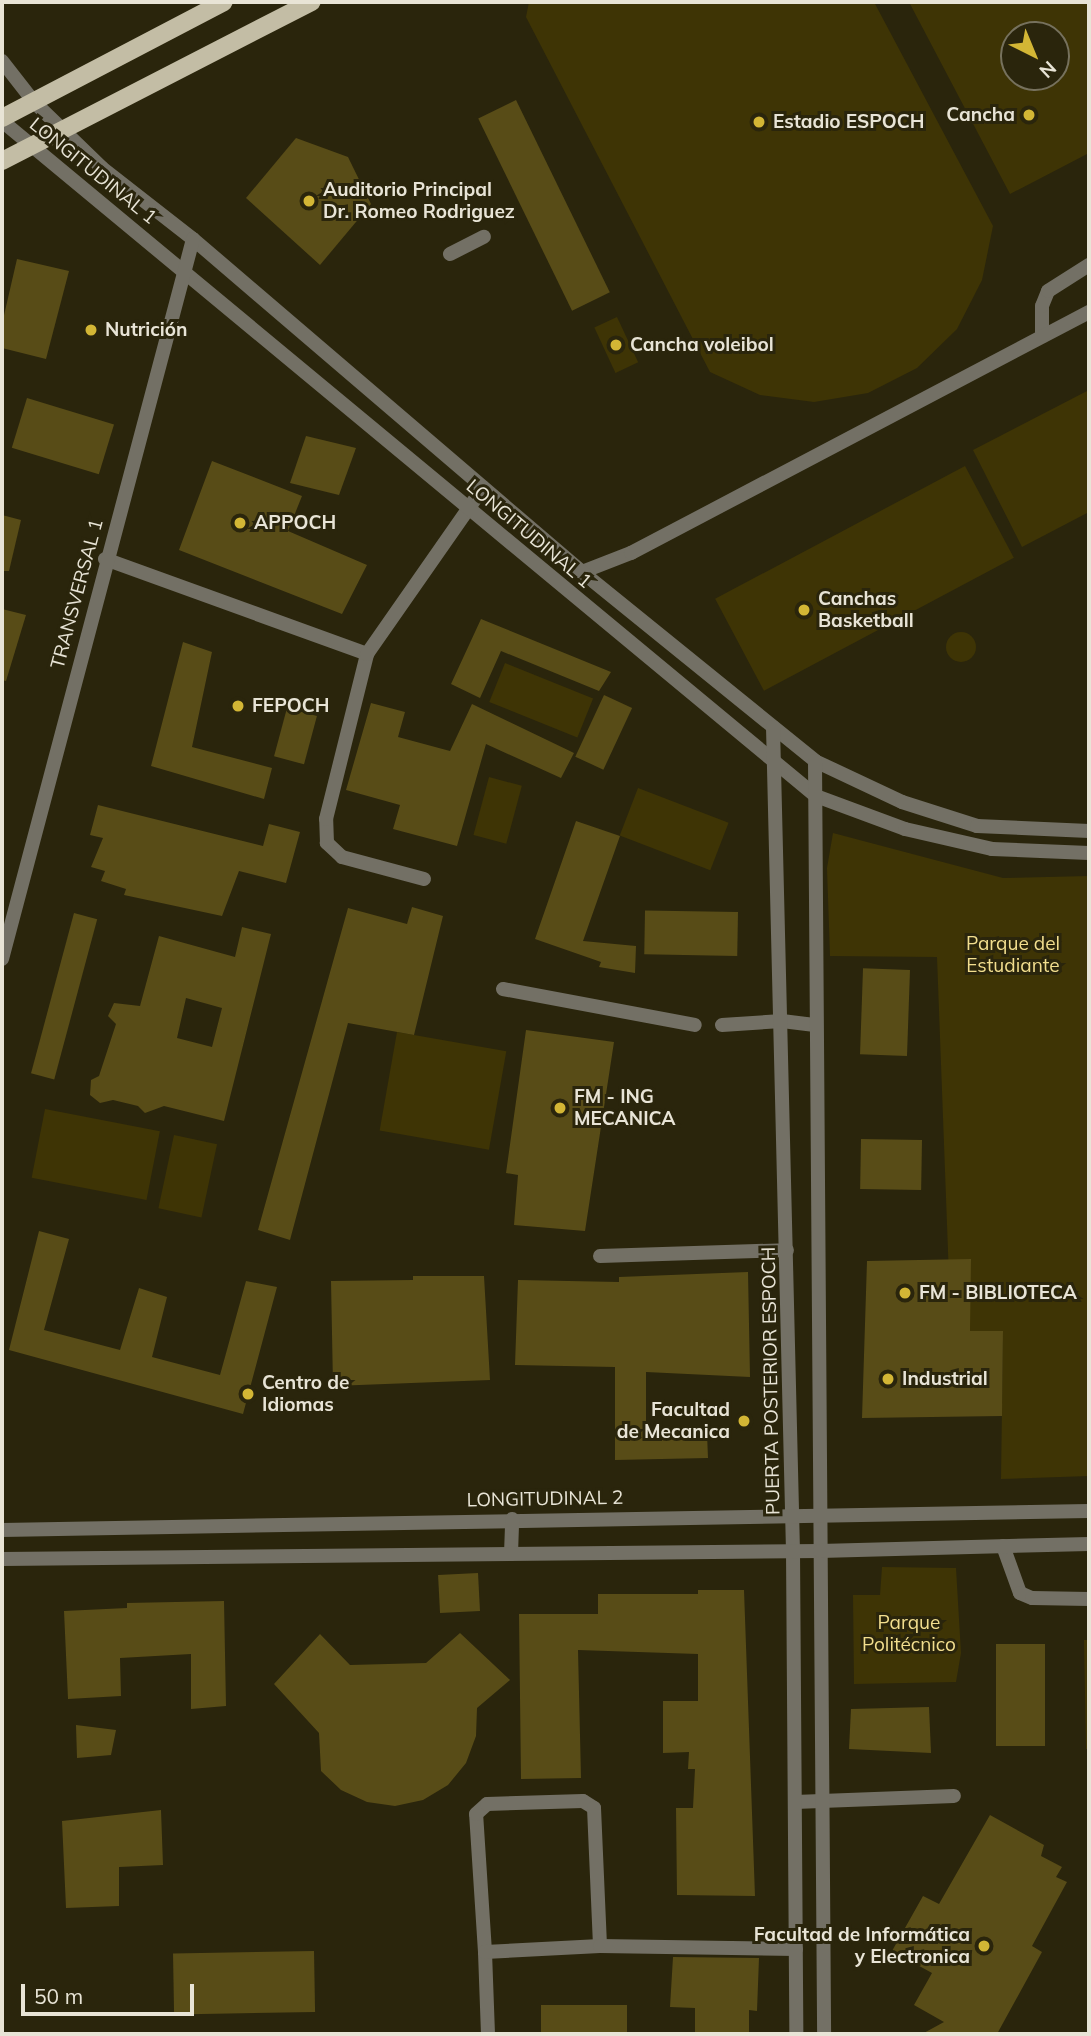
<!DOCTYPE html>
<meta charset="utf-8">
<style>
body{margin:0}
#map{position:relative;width:1091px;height:2036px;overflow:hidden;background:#2a250c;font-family:Mulish,sans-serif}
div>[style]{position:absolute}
.green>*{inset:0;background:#3e3405;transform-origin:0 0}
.round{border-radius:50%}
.building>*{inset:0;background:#584c17;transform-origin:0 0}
.service>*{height:14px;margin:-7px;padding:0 7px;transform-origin:7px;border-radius:7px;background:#737065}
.minor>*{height:14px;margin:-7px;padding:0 7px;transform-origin:7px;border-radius:7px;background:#737065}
.primary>*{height:18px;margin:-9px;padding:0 9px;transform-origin:9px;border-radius:9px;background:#c3bda5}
.dots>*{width:19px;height:19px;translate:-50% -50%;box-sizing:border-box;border:4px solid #2a250c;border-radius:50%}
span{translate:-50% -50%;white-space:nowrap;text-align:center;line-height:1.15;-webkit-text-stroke:6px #2a250c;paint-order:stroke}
.poi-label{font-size:19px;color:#e8e4d6;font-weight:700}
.right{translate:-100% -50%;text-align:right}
.left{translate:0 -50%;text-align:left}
.street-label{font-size:19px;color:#e8e4d6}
.park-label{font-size:19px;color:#f2de8e}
.frame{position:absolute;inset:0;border:4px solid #e8e4d6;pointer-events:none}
.north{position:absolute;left:1000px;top:21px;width:70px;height:70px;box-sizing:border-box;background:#2a250c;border:2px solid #76715d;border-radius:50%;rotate:137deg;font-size:19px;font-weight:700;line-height:28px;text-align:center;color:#e8e4d6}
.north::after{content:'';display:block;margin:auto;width:24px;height:32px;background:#d3b635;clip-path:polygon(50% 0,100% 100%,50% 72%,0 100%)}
.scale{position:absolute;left:21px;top:1984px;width:173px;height:32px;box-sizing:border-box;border:4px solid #e8e4d6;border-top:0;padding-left:9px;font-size:21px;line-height:24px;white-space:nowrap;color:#e8e4d6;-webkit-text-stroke:5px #2a250c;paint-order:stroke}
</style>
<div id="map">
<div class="green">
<i style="clip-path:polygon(529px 2px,874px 2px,993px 226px,982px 280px,957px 329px,917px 368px,868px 393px,814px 402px,760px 395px,710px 372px,526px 17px)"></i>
<i style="clip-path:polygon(evenodd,909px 2px,1089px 2px,1089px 153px,1010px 194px,909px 2px,1014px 35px,1056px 35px,1056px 77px,1014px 77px,1014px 35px)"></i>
<i style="left:617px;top:317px;width:50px;height:25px;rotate:65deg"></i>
<i style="clip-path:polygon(1089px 390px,1089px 512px,1022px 547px,973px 450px)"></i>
<i style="left:965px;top:466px;width:104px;height:283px;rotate:62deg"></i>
<i class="round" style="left:946px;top:632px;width:30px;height:30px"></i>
<i style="left:505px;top:663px;width:95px;height:42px;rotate:22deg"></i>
<i style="left:489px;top:777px;width:34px;height:60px;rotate:15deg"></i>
<i style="left:638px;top:788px;width:97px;height:51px;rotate:21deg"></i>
<i style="clip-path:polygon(833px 833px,1003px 878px,1089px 876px,1089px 1476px,1001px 1479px,1003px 1332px,951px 1331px,937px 957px,830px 956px,827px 868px)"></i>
<i style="left:397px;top:1032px;width:111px;height:100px;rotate:10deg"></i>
<i style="left:45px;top:1109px;width:117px;height:70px;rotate:11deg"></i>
<i style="left:174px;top:1135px;width:44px;height:75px;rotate:12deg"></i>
<i style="clip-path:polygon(882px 1567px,956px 1568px,961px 1653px,956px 1682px,854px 1684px,853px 1595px,880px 1595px)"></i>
<i style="clip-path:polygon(1084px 1640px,1089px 1640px,1089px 1749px,1086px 1749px)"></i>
</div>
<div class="building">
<i style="left:516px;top:100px;width:214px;height:42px;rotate:64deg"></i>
<i style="clip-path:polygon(296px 138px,348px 157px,371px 204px,320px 265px,246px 198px)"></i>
<i style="clip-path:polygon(17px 259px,69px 271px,46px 359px,2px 348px,2px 324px)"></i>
<i style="left:27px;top:398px;width:91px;height:52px;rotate:17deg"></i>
<i style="clip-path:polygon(306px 436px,356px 448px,339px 495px,290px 483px)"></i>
<i style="clip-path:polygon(212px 461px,302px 496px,288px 531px,367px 565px,342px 614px,179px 550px)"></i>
<i style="clip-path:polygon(2px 515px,21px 520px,9px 571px,2px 571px)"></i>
<i style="clip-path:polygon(2px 609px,26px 615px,6px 681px,2px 680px)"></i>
<i style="clip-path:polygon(481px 619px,611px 672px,599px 691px,501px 651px,480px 698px,451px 684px)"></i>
<i style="clip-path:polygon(183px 642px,212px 652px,192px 747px,272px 768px,264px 799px,151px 766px)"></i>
<i style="left:604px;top:695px;width:31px;height:68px;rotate:25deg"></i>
<i style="clip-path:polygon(371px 703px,405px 712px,398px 737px,450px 751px,472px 704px,574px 753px,561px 778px,486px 744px,457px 846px,393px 829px,400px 805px,346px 790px)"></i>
<i style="left:287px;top:708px;width:31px;height:50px;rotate:15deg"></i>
<i style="clip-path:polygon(98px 805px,263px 846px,269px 824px,300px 832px,286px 883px,239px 871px,222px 916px,124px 895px,126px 889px,101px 881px,105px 871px,91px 867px,103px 838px,90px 835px)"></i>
<i style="clip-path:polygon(576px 821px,620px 836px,583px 941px,636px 946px,635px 973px,599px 967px,601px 962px,535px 939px)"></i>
<i style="clip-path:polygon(412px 907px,443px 916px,414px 1035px,348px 1023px,290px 1240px,258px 1230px,348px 908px,407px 924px)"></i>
<i style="left:738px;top:912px;width:44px;height:93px;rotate:91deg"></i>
<i style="left:74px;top:913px;width:24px;height:166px;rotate:15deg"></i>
<i style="clip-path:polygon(evenodd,242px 927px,271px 934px,224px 1121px,164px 1106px,145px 1113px,138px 1106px,113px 1100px,100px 1103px,90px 1095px,91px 1080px,99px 1076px,116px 1024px,108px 1016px,114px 1003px,140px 1006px,159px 936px,235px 957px,242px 927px,186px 998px,222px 1008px,212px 1047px,177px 1038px,186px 998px)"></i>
<i style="left:910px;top:970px;width:86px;height:47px;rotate:92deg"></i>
<i style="clip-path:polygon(526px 1030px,614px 1042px,585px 1231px,514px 1225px,518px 1175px,506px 1173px)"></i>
<i style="left:922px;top:1140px;width:50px;height:61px;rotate:91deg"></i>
<i style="clip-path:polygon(39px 1231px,69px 1239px,44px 1330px,120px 1350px,139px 1288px,167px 1297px,152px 1357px,220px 1375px,246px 1281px,277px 1287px,243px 1414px,9px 1350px)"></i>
<i style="clip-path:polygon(971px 1259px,970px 1331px,1003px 1331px,1002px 1416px,862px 1418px,867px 1261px)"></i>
<i style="clip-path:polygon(748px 1272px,750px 1377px,646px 1372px,646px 1434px,707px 1433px,708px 1458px,615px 1460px,615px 1367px,515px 1365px,518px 1280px,619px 1282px,619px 1277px)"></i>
<i style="clip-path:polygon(413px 1276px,484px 1276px,490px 1380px,333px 1386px,331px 1281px,413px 1280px)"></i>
<i style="left:478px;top:1573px;width:38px;height:40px;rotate:87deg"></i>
<i style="clip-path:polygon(698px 1590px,744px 1590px,755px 1896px,677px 1895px,676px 1808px,693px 1808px,695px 1769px,688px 1769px,689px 1752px,663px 1753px,663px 1701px,698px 1701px,698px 1654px,578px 1650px,581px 1778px,521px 1779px,519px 1614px,598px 1614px,598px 1594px,698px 1594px)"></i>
<i style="clip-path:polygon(224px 1601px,226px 1706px,191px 1709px,191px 1654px,120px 1658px,121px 1696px,68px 1699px,64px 1611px,127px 1608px,127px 1603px)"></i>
<i style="clip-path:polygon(460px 1633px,510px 1680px,477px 1708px,476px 1736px,466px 1763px,448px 1785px,423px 1800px,395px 1806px,367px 1802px,341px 1790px,321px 1771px,319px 1733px,274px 1684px,320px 1634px,350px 1665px,426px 1663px)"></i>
<i style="left:1045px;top:1644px;width:102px;height:49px;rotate:90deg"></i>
<i style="clip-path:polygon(929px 1707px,931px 1753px,849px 1749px,851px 1709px)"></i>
<i style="clip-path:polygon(76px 1725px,116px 1730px,111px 1755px,77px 1758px)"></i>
<i style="clip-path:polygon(161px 1810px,163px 1865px,119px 1867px,119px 1906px,66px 1908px,62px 1821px)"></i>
<i style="clip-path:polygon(990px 1815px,1044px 1845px,1041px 1856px,1062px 1867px,1056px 1877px,1067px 1882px,1032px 1946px,1042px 1952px,997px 2034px,922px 2034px,944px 2022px,914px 2005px,932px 1973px,892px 1951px,923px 1896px,939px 1904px)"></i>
<i style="left:314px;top:1951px;width:61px;height:141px;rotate:89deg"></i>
<i style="clip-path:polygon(673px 1957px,759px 1958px,757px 2011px,749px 2010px,749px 2034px,695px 2034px,695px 2008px,670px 2007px)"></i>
<i style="left:541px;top:2005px;width:86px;height:29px"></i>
</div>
<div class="service">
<i style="left:450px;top:254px;width:38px;rotate:-27deg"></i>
<i style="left:1042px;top:336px;width:30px;rotate:-90deg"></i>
<i style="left:1042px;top:306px;width:16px;rotate:-68deg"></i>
<i style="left:1048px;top:291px;width:49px;rotate:-32.4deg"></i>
<i style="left:105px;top:559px;width:279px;rotate:19.9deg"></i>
<i style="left:582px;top:572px;width:53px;rotate:-21.2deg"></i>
<i style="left:631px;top:553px;width:518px;rotate:-27.75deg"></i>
<i style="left:424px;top:879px;width:85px;rotate:-165deg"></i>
<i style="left:342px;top:857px;width:21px;rotate:-137deg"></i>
<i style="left:327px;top:843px;width:24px;rotate:-92deg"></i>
<i style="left:326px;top:819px;width:170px;rotate:-76deg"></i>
<i style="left:367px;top:654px;width:203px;rotate:-55.1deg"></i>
<i style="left:503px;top:989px;width:195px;rotate:10.6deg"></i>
<i style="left:722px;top:1025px;width:60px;rotate:-3.8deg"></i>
<i style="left:782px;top:1021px;width:33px;rotate:7deg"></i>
<i style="left:600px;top:1256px;width:187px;rotate:-1.8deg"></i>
<i style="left:1003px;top:1546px;width:50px;rotate:70.1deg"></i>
<i style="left:1020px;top:1593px;width:13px;rotate:23deg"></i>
<i style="left:1032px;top:1598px;width:57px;rotate:1deg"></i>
<i style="left:795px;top:1802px;width:159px;rotate:-2.2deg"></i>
<i style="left:485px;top:1952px;width:138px;rotate:-93.7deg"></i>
<i style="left:476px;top:1814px;width:15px;rotate:-42deg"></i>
<i style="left:487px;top:1804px;width:96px;rotate:-1.8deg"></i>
<i style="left:583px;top:1801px;width:13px;rotate:32deg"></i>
<i style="left:594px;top:1808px;width:138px;rotate:87.5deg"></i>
<i style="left:488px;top:2034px;width:82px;rotate:-92.1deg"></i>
<i style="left:485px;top:1952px;width:115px;rotate:-3deg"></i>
<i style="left:600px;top:1946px;width:196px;rotate:0.9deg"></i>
</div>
<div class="minor">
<i style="left:2px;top:61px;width:52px;rotate:52deg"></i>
<i style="left:34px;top:102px;width:95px;rotate:44.1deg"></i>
<i style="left:102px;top:168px;width:115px;rotate:38deg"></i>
<i style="left:193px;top:239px;width:512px;rotate:40.56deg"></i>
<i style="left:582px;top:572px;width:300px;rotate:39deg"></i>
<i style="left:815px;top:761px;width:96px;rotate:25.2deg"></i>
<i style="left:902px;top:802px;width:79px;rotate:17.7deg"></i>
<i style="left:977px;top:826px;width:112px;rotate:2.6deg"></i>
<i style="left:2px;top:121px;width:1057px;rotate:39.67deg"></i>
<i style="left:816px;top:796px;width:95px;rotate:20.3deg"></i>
<i style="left:905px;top:829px;width:89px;rotate:12.9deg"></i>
<i style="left:992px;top:849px;width:97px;rotate:2.4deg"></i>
<i style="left:773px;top:727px;width:824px;rotate:88.61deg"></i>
<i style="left:793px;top:1551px;width:483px;rotate:89.6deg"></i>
<i style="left:815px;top:761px;width:1273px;rotate:89.59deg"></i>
<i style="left:2px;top:959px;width:745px;rotate:-75.14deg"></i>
<i style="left:2px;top:1530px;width:1087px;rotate:-1deg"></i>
<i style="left:511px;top:1554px;width:35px;rotate:-88deg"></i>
<i style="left:2px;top:1559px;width:818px;rotate:-0.56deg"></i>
<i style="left:820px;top:1551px;width:269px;rotate:-1.5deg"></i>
</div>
<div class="primary">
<i style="left:2px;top:118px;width:250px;rotate:-27.6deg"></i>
<i style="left:2px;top:161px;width:348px;rotate:-27.2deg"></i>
</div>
<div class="dots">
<i style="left:1029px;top:115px;background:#d3b635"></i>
<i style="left:759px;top:122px;background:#d3b635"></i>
<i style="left:309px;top:201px;background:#d3b635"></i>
<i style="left:91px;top:330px;background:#d3b635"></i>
<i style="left:616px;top:345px;background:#d3b635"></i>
<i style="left:240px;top:523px;background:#d3b635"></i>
<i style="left:804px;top:610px;background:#d3b635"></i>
<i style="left:238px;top:706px;background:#d3b635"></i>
<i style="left:560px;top:1108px;background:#d3b635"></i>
<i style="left:905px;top:1293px;background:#d3b635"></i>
<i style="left:888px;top:1379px;background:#d3b635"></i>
<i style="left:248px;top:1394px;background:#d3b635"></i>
<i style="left:744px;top:1421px;background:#d3b635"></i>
<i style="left:984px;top:1946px;background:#d3b635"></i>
</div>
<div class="poi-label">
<span class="right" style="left:1015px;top:115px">Cancha</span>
<span class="left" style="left:773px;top:122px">Estadio ESPOCH</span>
<span class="left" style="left:323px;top:201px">Auditorio Principal<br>Dr. Romeo Rodriguez</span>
<span class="left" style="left:105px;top:330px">Nutrición</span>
<span class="left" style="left:630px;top:345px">Cancha voleibol</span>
<span class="left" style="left:254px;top:523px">APPOCH</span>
<span class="left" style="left:818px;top:610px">Canchas<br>Basketball</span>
<span class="left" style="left:252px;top:706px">FEPOCH</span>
<span class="left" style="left:574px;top:1108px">FM - ING<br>MECANICA</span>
<span class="left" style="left:919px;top:1293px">FM - BIBLIOTECA</span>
<span class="left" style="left:902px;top:1379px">Industrial</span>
<span class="left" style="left:262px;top:1394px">Centro de<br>Idiomas</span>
<span class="right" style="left:730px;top:1421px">Facultad<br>de Mecanica</span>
<span class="right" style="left:970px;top:1946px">Facultad de Informática<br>y Electronica</span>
</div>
<div class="street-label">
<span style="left:93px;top:171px;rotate:39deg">LONGITUDINAL 1</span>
<span style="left:529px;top:534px;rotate:40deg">LONGITUDINAL 1</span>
<span style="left:77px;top:594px;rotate:-75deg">TRANSVERSAL 1</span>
<span style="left:771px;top:1381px;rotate:-91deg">PUERTA POSTERIOR ESPOCH</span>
<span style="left:545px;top:1499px;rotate:-1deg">LONGITUDINAL 2</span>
</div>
<div class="park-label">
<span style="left:1013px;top:955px">Parque del<br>Estudiante</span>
<span style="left:909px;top:1634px">Parque<br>Politécnico</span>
</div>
<div class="frame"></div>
<div class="north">N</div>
<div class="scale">50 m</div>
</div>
